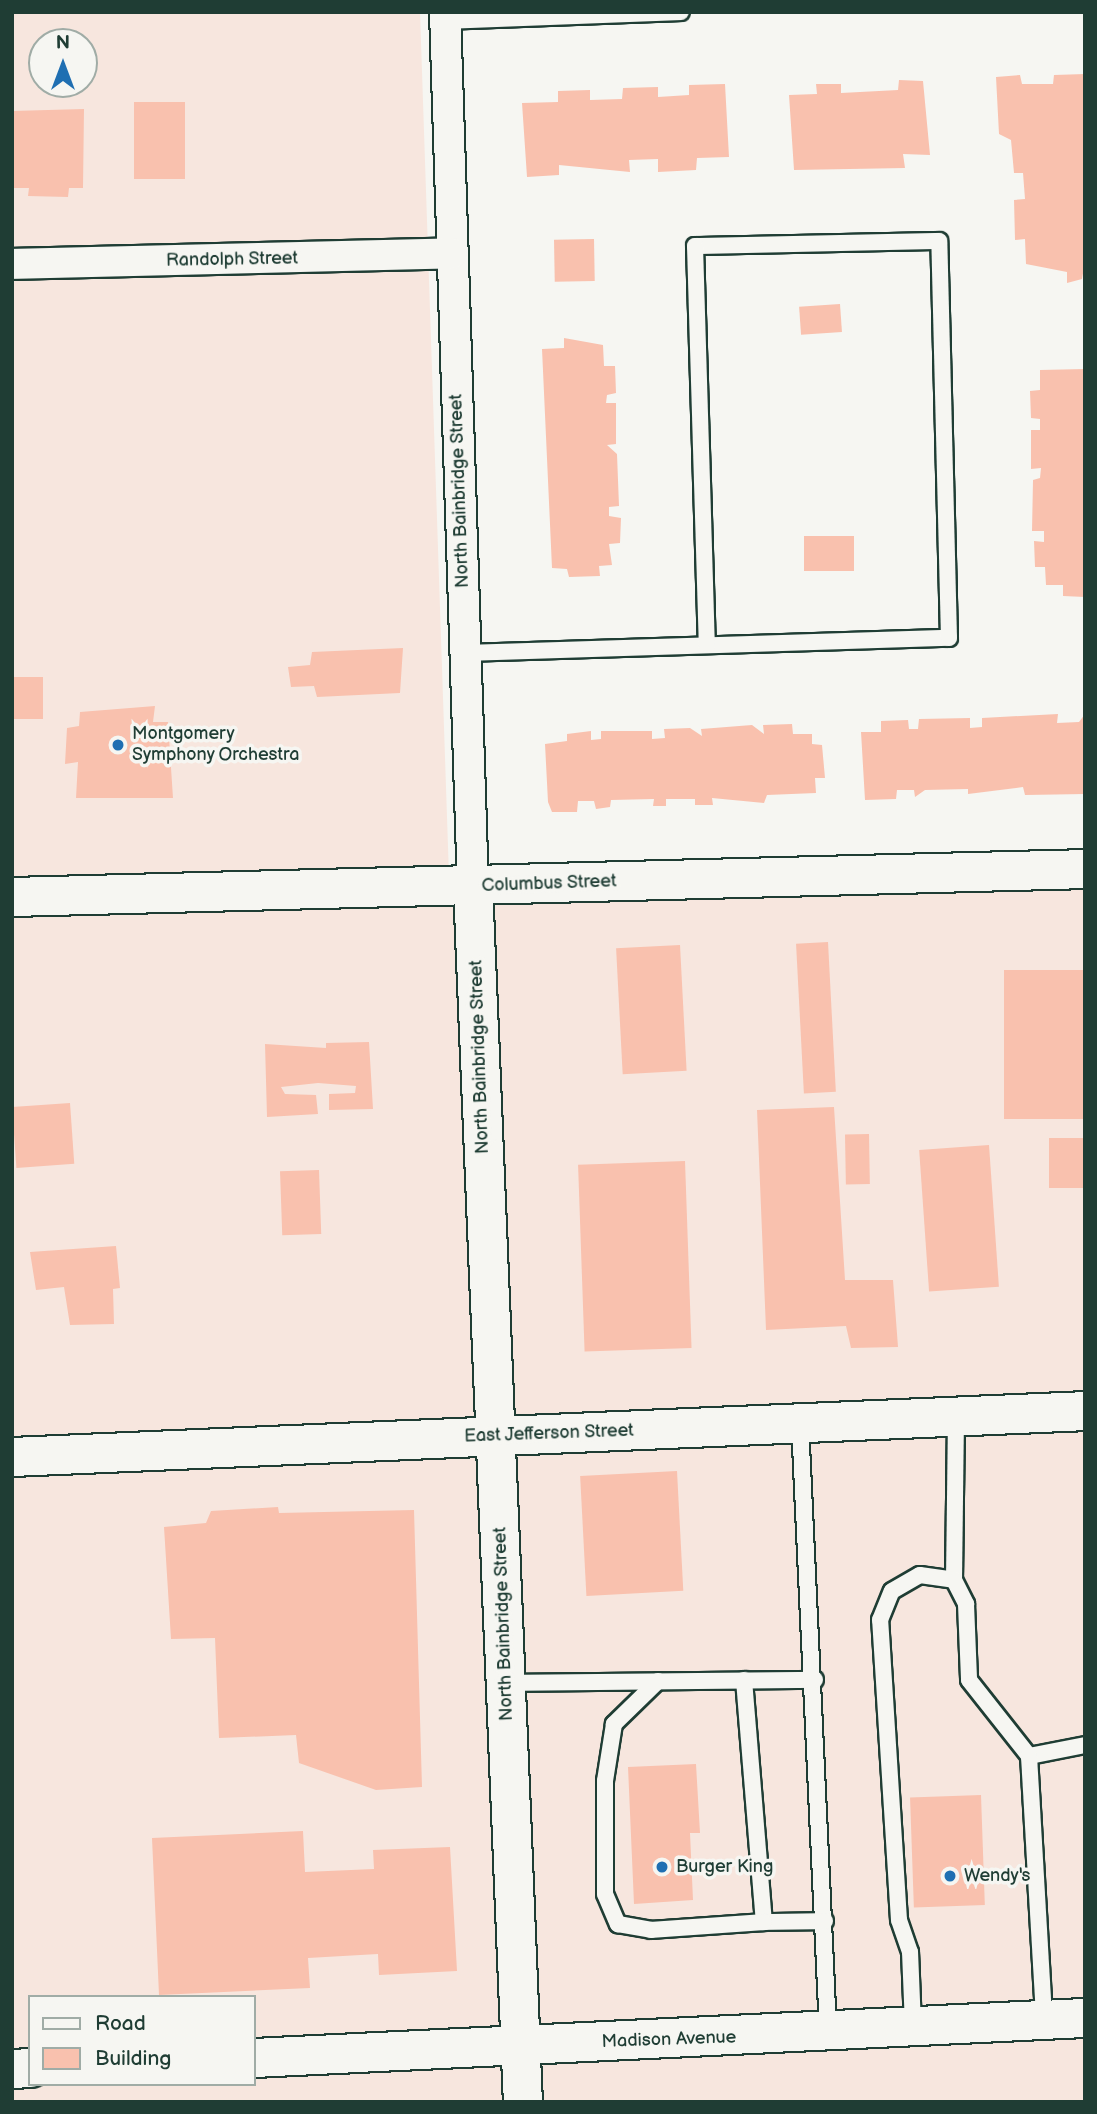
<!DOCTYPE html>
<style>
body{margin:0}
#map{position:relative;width:1097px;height:2114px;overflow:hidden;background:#f6f6f2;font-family:"Balsamiq Sans",sans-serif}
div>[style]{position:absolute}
.built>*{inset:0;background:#f7e6de}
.building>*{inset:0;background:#f9c1ae;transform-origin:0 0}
.roads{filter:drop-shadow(2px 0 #1f3d34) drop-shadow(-2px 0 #1f3d34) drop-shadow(0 2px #1f3d34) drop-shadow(0 -2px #1f3d34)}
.service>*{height:16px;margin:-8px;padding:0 8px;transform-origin:8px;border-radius:8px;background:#f6f6f2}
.minor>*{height:30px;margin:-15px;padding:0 15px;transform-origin:15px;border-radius:15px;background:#f6f6f2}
.tertiary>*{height:38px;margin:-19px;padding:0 19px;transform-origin:19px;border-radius:19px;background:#f6f6f2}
.secondary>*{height:38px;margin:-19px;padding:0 19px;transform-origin:19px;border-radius:19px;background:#f6f6f2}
.dots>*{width:19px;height:19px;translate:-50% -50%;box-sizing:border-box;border:4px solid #f6f6f2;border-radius:50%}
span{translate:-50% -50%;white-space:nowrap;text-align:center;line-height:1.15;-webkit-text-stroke:7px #f6f6f2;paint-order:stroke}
.street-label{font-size:18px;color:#1f3d34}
.poi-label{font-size:18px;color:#1f3d34}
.left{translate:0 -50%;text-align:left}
.frame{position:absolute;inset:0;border:14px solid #1f3d34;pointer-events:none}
.legend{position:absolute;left:28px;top:1995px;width:228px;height:91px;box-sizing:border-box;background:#f6f6f2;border:2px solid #a0aca6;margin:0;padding:9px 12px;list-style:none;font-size:21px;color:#1f3d34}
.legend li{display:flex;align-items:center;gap:14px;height:35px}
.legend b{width:35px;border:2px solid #a0aca6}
.north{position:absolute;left:28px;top:28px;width:70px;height:70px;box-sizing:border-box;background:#f6f6f2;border:2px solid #a0aca6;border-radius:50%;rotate:0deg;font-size:19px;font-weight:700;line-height:28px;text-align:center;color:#1f3d34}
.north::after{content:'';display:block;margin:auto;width:24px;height:32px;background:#1f6fb2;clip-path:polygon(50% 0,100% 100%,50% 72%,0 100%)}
</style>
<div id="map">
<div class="built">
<i style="clip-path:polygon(evenodd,12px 12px,420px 12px,450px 906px,1085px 889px,1085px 2102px,12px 2102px,12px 12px,42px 42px,84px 42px,84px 84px,42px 84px,42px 42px,12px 12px,30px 1997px,254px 1997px,254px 2084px,30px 2084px,30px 1997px)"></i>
</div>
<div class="building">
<i style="clip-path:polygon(1085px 74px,1085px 262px,1082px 279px,1067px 283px,1067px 272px,1026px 264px,1025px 239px,1015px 240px,1014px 200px,1025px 199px,1023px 173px,1014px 173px,1011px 140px,999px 134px,996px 77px,1020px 75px,1022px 84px,1053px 84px,1054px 75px)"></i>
<i style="clip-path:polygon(899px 80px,923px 81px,930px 155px,903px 154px,905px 168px,794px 170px,789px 95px,817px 94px,816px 84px,841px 84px,841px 93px,898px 90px)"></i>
<i style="clip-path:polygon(725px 84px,729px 157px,697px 158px,696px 170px,658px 172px,658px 159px,629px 160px,630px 172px,559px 165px,559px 175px,527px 177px,522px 103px,558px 102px,558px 91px,590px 90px,590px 100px,622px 99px,623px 88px,658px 87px,658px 97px,689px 95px,689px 85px)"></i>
<i style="left:185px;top:102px;width:77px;height:51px;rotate:90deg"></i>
<i style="clip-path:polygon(84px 109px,83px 188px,69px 188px,68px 197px,28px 196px,29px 188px,12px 188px,12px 111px)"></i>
<i style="left:594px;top:239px;width:42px;height:40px;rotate:89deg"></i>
<i style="left:840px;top:304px;width:28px;height:41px;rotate:86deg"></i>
<i style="clip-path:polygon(564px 338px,603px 345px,604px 366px,615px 366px,616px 393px,607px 395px,606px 403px,616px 403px,616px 444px,607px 445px,617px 454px,619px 506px,609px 507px,609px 516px,621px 518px,620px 543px,609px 544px,612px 565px,599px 566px,600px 576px,569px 577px,567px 569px,552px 568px,542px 349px,564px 348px)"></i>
<i style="clip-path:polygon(1085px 369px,1085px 597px,1063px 596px,1063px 585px,1046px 585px,1045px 567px,1035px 567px,1034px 541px,1044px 542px,1044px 531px,1032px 531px,1033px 480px,1040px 478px,1041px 468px,1031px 469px,1031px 430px,1040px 430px,1040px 419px,1031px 418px,1030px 391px,1040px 390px,1040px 370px)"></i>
<i style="left:854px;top:536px;width:35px;height:50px;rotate:90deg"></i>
<i style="clip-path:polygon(403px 648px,400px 693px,317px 697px,314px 686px,291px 687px,288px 667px,310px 665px,312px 652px)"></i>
<i style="left:12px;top:677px;width:31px;height:42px"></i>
<i style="clip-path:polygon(155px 706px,153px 722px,168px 722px,173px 798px,76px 798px,78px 762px,65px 764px,67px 728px,79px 726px,80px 712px)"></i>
<i style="clip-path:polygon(1058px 714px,1057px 723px,1079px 722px,1085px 714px,1085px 794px,1025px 795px,1023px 787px,968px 794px,968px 789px,925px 790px,915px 797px,914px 790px,897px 790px,896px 799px,865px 800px,861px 732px,881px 732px,881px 721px,908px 720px,909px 729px,918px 729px,919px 719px,970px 718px,970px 728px,982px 727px,982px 718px)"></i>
<i style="clip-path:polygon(792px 724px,793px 734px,812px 734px,812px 744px,822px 745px,825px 778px,815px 778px,816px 793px,767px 795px,764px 803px,712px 798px,713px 805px,695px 805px,695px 799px,666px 799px,666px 806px,653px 806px,654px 799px,611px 800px,610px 807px,596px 809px,594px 801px,578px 801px,577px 812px,552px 812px,548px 802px,545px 744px,567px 741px,567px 734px,591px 731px,591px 740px,601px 739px,601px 731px,652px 731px,652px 739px,665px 738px,664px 729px,690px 728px,702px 736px,701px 729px,752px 725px,764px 734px,763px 725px)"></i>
<i style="left:828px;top:942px;width:150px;height:32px;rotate:87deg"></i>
<i style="left:680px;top:945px;width:126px;height:64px;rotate:87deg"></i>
<i style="left:1085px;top:970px;width:149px;height:81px;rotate:90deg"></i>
<i style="clip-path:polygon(369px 1042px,373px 1109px,329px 1110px,329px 1094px,355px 1093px,356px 1086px,318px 1083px,281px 1087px,285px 1094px,316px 1095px,318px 1114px,267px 1117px,265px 1044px,326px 1048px,326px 1043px)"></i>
<i style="left:70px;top:1103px;width:61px;height:58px;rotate:86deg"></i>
<i style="clip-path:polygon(834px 1107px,845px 1280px,893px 1280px,898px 1347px,851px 1348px,846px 1326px,766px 1330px,757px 1110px)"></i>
<i style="left:869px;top:1134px;width:50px;height:24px;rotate:89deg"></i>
<i style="left:1085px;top:1138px;width:50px;height:36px;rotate:90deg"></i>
<i style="left:989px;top:1145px;width:142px;height:70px;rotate:86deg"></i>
<i style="left:685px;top:1161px;width:187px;height:107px;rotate:88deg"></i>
<i style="left:319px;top:1170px;width:64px;height:39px;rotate:88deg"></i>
<i style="clip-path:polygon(116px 1246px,120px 1288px,113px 1289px,114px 1324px,70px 1325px,64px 1287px,36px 1290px,30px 1252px)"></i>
<i style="left:677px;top:1471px;width:120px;height:97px;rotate:87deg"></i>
<i style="clip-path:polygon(278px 1507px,279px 1513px,414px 1510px,422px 1787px,376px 1790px,299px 1763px,296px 1735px,219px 1738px,215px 1638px,171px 1639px,164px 1527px,206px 1523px,211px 1511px)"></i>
<i style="clip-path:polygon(696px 1764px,700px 1833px,690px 1833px,693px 1900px,634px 1904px,628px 1767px)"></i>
<i style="left:981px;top:1795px;width:110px;height:71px;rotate:88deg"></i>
<i style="clip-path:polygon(303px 1831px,305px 1872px,374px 1869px,373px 1850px,450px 1847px,457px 1971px,379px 1975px,378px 1954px,308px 1958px,310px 1988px,159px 1995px,152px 1838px)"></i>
</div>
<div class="roads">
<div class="service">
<i style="left:445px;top:21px;width:236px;rotate:-2.2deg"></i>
<i style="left:465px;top:653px;width:484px;rotate:-1.8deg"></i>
<i style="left:949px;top:638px;width:397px;rotate:-91.4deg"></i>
<i style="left:939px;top:241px;width:244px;rotate:178.8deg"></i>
<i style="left:695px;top:246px;width:399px;rotate:88.3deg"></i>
<i style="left:800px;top:1423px;width:608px;rotate:87.36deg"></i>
<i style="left:954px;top:1580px;width:163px;rotate:-89.3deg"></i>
<i style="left:744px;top:1680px;width:243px;rotate:85.3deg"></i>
<i style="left:764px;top:1922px;width:61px;rotate:-0.9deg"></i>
<i style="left:658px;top:1681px;width:62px;rotate:135.7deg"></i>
<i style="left:614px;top:1724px;width:58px;rotate:99deg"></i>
<i style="left:605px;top:1781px;width:113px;rotate:90deg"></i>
<i style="left:605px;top:1894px;width:33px;rotate:67deg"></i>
<i style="left:618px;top:1924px;width:34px;rotate:10deg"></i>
<i style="left:651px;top:1930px;width:113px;rotate:-4deg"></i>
<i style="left:506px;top:1683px;width:309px;rotate:-0.6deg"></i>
<i style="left:1029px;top:1756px;width:57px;rotate:-11.1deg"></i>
<i style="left:913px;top:2026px;width:74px;rotate:-92.3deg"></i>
<i style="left:910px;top:1952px;width:34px;rotate:-109deg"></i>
<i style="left:899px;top:1920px;width:301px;rotate:-93.6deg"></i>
<i style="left:880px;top:1620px;width:31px;rotate:-68deg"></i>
<i style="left:892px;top:1591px;width:32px;rotate:-30deg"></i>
<i style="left:920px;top:1575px;width:34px;rotate:8deg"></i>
<i style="left:954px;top:1580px;width:27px;rotate:63deg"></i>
<i style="left:966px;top:1604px;width:76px;rotate:87.7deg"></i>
<i style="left:969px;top:1680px;width:97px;rotate:51.7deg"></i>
<i style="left:1029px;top:1756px;width:264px;rotate:86.7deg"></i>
</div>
<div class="minor">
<i style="left:445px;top:12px;width:874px;rotate:88.17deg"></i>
<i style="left:12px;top:264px;width:440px;rotate:-1.4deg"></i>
</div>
<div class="tertiary">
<i style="left:473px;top:886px;width:1217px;rotate:87.65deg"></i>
</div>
<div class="secondary">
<i style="left:12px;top:897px;width:1073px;rotate:-1.49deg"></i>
<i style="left:12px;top:1457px;width:1074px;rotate:-2.45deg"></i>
<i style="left:254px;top:2058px;width:832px;rotate:-2.76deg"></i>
<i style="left:12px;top:2069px;width:18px;rotate:-3deg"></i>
</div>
</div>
<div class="dots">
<i style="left:118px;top:745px;background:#1f6fb2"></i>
<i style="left:662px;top:1867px;background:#1f6fb2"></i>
<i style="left:950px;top:1876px;background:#1f6fb2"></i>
</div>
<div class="street-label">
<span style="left:232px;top:260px;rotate:-1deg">Randolph Street</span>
<span style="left:460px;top:491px;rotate:-92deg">North Bainbridge Street</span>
<span style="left:549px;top:884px;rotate:-2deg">Columbus Street</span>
<span style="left:480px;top:1057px;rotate:-92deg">North Bainbridge Street</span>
<span style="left:549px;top:1434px;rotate:-2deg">East Jefferson Street</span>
<span style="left:504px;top:1624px;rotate:-92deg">North Bainbridge Street</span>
<span style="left:669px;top:2040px;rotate:-2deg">Madison Avenue</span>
</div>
<div class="poi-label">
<span class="left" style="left:132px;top:745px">Montgomery<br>Symphony Orchestra</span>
<span class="left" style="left:676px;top:1867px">Burger King</span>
<span class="left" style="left:964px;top:1876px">Wendy's</span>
</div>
<div class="frame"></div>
<ul class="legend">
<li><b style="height:9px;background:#f6f6f2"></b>Road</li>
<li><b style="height:19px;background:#f9c1ae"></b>Building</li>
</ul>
<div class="north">N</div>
</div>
